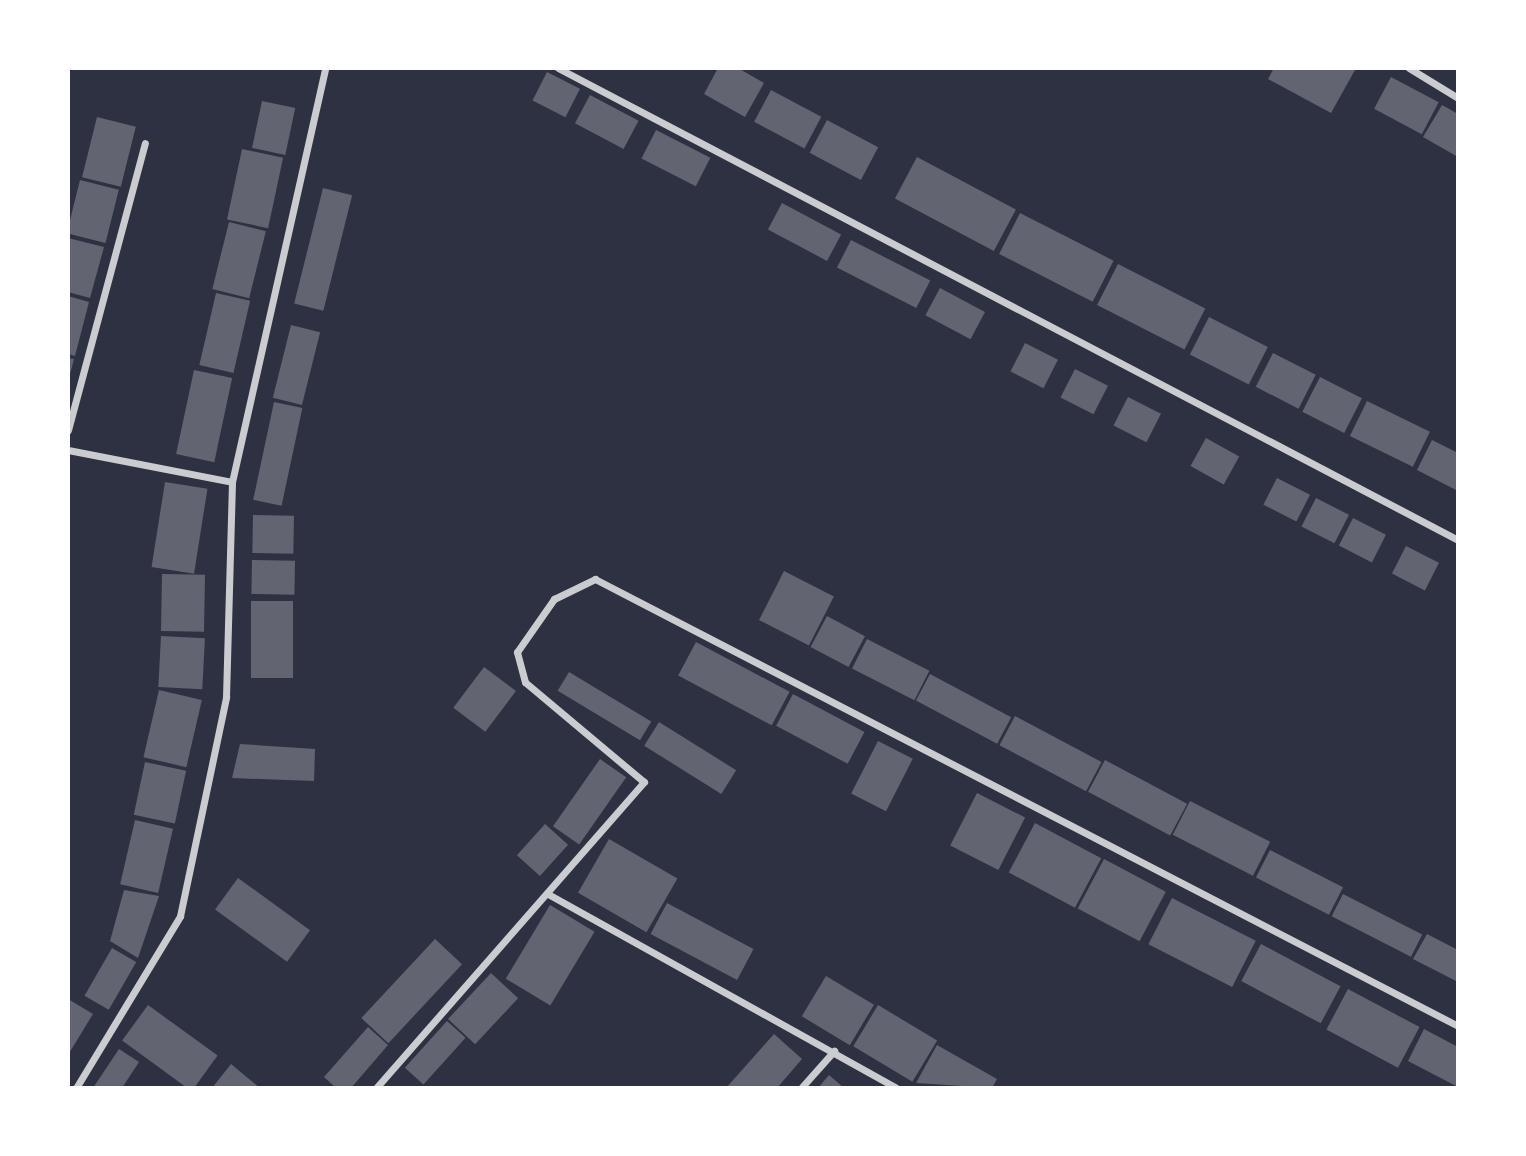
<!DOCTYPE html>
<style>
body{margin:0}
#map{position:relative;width:1526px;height:1156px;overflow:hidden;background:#2d3142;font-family:Lora,serif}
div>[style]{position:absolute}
.building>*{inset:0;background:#626471;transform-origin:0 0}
.minor>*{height:7px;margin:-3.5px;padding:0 3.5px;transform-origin:3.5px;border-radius:3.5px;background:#caccd0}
span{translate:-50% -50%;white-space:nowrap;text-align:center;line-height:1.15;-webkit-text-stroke:7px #fff;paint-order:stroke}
.frame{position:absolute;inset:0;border:70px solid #fff;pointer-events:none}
</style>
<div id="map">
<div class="building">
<i style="clip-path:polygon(718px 68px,738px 68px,764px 83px,745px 117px,704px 94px)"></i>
<i style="clip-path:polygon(1274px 68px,1352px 68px,1355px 70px,1331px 113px,1268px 79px)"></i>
<i style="left:547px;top:72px;width:37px;height:32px;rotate:27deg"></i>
<i style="left:1391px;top:77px;width:54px;height:36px;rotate:28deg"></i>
<i style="left:771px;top:90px;width:57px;height:36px;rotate:28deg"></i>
<i style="left:590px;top:95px;width:55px;height:32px;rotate:28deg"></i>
<i style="left:262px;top:101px;width:34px;height:48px;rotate:12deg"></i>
<i style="clip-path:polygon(1442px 105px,1458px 114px,1458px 157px,1423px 137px)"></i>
<i style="left:97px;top:117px;width:40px;height:62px;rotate:14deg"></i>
<i style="left:827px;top:120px;width:58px;height:37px;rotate:28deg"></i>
<i style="left:656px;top:130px;width:61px;height:32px;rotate:27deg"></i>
<i style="left:242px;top:149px;width:42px;height:72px;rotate:12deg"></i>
<i style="left:917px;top:157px;width:112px;height:47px;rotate:28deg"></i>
<i style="left:80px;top:180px;width:40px;height:55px;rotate:14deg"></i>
<i style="left:323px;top:188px;width:30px;height:119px;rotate:14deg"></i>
<i style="left:782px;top:203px;width:67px;height:30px;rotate:28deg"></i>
<i style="left:1020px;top:213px;width:105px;height:46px;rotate:27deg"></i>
<i style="left:229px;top:222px;width:38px;height:69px;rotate:14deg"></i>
<i style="clip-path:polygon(68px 238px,104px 247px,90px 298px,68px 292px)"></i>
<i style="left:851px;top:240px;width:89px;height:31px;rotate:27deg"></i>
<i style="left:1118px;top:264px;width:98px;height:46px;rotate:27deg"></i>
<i style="left:940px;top:288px;width:51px;height:31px;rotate:28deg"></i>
<i style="left:216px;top:293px;width:35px;height:74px;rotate:13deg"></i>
<i style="clip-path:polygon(68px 296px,89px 302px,75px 356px,68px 354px)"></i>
<i style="left:1209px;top:317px;width:66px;height:42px;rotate:27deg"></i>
<i style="left:291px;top:325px;width:30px;height:75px;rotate:14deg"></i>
<i style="left:1025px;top:343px;width:37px;height:32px;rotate:27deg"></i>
<i style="left:1273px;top:353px;width:48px;height:38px;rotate:27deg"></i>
<i style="clip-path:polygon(68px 358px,74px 359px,69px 378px,68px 378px)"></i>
<i style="left:1075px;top:369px;width:37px;height:32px;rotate:27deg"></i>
<i style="left:194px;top:370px;width:39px;height:86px;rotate:12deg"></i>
<i style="left:1320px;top:377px;width:47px;height:39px;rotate:27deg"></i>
<i style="left:1128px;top:397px;width:37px;height:32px;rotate:27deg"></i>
<i style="left:1367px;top:401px;width:70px;height:39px;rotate:26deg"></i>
<i style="left:274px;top:402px;width:29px;height:100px;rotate:12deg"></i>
<i style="left:1206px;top:438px;width:38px;height:32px;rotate:29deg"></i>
<i style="clip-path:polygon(1432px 440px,1458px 453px,1458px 491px,1417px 470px)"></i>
<i style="left:1277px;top:478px;width:37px;height:30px;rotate:27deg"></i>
<i style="left:165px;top:482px;width:43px;height:86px;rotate:9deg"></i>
<i style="left:1316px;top:498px;width:37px;height:32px;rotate:27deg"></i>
<i style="left:253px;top:515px;width:41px;height:38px;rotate:1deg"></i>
<i style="left:1353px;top:518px;width:37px;height:31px;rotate:27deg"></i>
<i style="left:1406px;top:546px;width:37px;height:31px;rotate:27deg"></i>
<i style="left:252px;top:560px;width:43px;height:34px;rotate:1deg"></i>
<i style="left:784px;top:571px;width:56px;height:55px;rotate:27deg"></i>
<i style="left:162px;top:574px;width:43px;height:57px;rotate:1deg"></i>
<i style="left:251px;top:601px;width:42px;height:77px"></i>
<i style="left:827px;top:616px;width:43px;height:35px;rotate:28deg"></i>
<i style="left:161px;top:636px;width:44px;height:51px;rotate:3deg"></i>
<i style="left:867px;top:639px;width:70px;height:33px;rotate:27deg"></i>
<i style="left:696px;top:642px;width:106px;height:38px;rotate:28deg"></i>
<i style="left:484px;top:667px;width:40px;height:51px;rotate:37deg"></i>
<i style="left:569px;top:672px;width:96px;height:22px;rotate:31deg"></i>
<i style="left:930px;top:674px;width:92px;height:30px;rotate:28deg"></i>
<i style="left:159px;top:690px;width:44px;height:69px;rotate:13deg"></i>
<i style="left:793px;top:694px;width:81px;height:36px;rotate:28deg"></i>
<i style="left:1015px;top:716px;width:98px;height:33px;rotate:28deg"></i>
<i style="left:659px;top:722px;width:91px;height:28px;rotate:32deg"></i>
<i style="left:878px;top:741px;width:39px;height:59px;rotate:27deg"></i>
<i style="clip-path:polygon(240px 744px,315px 749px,314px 781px,232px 778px)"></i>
<i style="left:600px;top:759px;width:32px;height:82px;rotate:35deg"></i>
<i style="left:1105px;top:760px;width:93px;height:36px;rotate:28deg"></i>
<i style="left:145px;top:762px;width:42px;height:54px;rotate:12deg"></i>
<i style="left:977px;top:793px;width:54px;height:59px;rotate:27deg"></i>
<i style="left:1190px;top:801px;width:90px;height:38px;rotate:27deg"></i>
<i style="left:135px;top:820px;width:39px;height:66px;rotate:13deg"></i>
<i style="left:1035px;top:823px;width:75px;height:56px;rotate:28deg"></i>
<i style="left:545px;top:824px;width:31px;height:42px;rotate:42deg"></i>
<i style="left:609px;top:839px;width:79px;height:62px;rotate:30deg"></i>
<i style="left:1270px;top:850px;width:82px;height:31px;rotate:27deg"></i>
<i style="left:1104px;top:859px;width:70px;height:56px;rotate:28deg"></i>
<i style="left:238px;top:878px;width:89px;height:39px;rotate:36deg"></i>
<i style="clip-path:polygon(124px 890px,159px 896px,138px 958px,110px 941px)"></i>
<i style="left:1343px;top:894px;width:89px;height:25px;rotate:27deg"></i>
<i style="left:1172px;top:898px;width:94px;height:52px;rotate:27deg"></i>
<i style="left:667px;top:903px;width:98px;height:35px;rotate:28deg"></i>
<i style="left:550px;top:905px;width:52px;height:86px;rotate:31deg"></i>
<i style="clip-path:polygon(1427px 934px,1458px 950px,1458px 982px,1413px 959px)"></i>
<i style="left:435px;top:939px;width:37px;height:108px;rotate:43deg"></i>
<i style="left:1261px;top:944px;width:90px;height:42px;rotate:28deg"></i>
<i style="left:112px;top:948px;width:28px;height:55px;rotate:30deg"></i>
<i style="left:491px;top:973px;width:37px;height:63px;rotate:43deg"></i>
<i style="left:826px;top:976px;width:56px;height:47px;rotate:31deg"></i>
<i style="left:1348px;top:989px;width:81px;height:46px;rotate:28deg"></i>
<i style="clip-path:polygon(68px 999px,93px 1014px,68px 1055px)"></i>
<i style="left:148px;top:1005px;width:86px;height:44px;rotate:36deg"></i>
<i style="left:878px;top:1005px;width:69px;height:48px;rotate:31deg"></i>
<i style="left:447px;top:1021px;width:25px;height:63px;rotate:42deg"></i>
<i style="clip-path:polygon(368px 1027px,388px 1045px,351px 1088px,336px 1088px,324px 1077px)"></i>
<i style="clip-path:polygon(1424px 1029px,1458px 1047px,1458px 1087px,1408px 1061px)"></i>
<i style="clip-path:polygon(774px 1034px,802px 1059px,777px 1088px,726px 1088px)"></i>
<i style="clip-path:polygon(937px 1045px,997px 1079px,992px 1088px,916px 1083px)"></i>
<i style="clip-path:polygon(119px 1049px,139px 1062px,122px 1088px,93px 1088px)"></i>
<i style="clip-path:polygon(231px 1064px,260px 1088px,212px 1088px)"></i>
<i style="clip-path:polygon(829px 1075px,844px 1088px,818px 1088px)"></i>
</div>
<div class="minor">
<i style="left:558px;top:68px;width:1016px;rotate:27.67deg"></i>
<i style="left:1409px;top:68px;width:57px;rotate:31.5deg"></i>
<i style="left:68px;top:430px;width:297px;rotate:-75deg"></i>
<i style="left:68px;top:450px;width:167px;rotate:11deg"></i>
<i style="left:548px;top:894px;width:398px;rotate:29.1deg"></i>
<i style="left:76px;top:1088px;width:201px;rotate:-58.8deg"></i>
<i style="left:180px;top:916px;width:224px;rotate:-78.1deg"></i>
<i style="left:226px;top:697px;width:215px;rotate:-88.4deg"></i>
<i style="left:232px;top:482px;width:424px;rotate:-77.3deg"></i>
<i style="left:376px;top:1088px;width:407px;rotate:-48.8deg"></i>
<i style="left:644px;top:782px;width:155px;rotate:-140deg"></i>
<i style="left:525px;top:682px;width:31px;rotate:-105deg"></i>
<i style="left:517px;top:652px;width:65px;rotate:-55.1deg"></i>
<i style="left:554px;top:599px;width:46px;rotate:-26deg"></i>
<i style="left:595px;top:579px;width:972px;rotate:27.38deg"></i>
<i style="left:801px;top:1088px;width:50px;rotate:-48.3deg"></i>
</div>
<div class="frame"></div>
</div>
